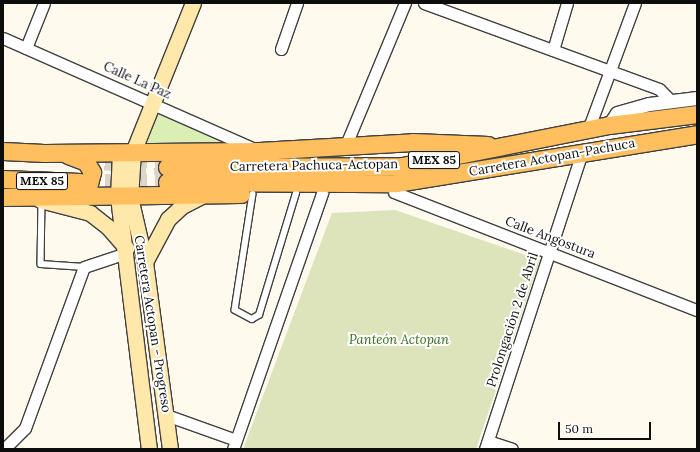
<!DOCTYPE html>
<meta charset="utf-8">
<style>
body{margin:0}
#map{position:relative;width:700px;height:452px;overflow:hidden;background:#fff9ee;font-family:Lora,serif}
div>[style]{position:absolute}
.green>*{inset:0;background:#dbeeb3}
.cemetery>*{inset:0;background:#dde4bc}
.primary-tunnel>*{height:17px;margin-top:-8.5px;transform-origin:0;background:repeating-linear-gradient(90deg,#dbd6cc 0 17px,transparent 0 25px)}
.roads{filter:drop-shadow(1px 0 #404040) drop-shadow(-1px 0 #404040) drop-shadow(0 1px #404040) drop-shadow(0 -1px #404040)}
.service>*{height:5.5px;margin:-2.75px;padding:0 2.75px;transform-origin:2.75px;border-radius:2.75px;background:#fff}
.minor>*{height:11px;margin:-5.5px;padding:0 5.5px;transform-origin:5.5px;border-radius:5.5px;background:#fff}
.tertiary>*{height:13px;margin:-6.5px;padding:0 6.5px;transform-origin:6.5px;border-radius:6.5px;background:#fff}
.secondary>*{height:15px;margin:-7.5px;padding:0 7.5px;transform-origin:7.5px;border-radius:7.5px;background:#ffe8a9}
.primary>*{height:17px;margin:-8.5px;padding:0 8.5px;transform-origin:8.5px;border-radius:8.5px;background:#ffbf5e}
span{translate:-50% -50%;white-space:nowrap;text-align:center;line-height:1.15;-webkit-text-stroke:4px #fff;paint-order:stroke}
.shield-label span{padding:1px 3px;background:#fff;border:1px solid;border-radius:3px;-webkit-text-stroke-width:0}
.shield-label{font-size:12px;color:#0d0d0d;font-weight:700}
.street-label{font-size:13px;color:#0d0d0d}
.park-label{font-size:13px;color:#366c17;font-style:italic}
.frame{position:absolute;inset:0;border:4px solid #0d0d0d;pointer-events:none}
.scale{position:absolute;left:558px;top:422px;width:93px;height:18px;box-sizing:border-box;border:2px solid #0d0d0d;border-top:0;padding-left:5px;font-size:12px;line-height:14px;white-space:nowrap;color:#0d0d0d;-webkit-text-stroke:3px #fff;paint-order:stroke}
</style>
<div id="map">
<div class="green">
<i style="clip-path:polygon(155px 112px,223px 142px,147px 143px)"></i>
</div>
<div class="cemetery">
<i style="clip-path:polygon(395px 210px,540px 260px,476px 449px,243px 449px,332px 213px)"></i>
</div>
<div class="primary-tunnel">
<i style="left:80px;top:159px;width:87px;rotate:5.3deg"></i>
<i style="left:80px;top:182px;width:87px"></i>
</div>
<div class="roads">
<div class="service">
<i style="left:253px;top:194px;width:117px;rotate:98.8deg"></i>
<i style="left:235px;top:310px;width:19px;rotate:28deg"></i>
<i style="left:252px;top:319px;width:8px;rotate:-30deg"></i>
<i style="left:259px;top:315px;width:127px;rotate:-73.1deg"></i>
<i style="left:42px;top:201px;width:63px;rotate:90.9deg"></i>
<i style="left:41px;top:264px;width:43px;rotate:4deg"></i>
</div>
<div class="minor">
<i style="left:424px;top:3px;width:250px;rotate:20.1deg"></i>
<i style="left:659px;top:89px;width:18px;rotate:45deg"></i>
<i style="left:3px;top:38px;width:275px;rotate:23.8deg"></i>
<i style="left:26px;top:48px;width:48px;rotate:-68.2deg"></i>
<i style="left:281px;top:49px;width:49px;rotate:-70.8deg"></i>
<i style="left:553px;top:50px;width:49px;rotate:-73.4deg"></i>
<i style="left:588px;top:130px;width:135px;rotate:-69.7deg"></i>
<i style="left:345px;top:147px;width:156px;rotate:-67.4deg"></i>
<i style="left:394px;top:192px;width:325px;rotate:21.3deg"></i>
<i style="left:166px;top:415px;width:74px;rotate:19.7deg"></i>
<i style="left:488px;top:441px;width:25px;rotate:18deg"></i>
<i style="left:4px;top:449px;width:30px;rotate:-45deg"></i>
<i style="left:25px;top:428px;width:171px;rotate:-69.9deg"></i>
<i style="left:84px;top:267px;width:44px;rotate:-18.4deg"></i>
<i style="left:233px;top:449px;width:271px;rotate:-70.8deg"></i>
<i style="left:485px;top:449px;width:311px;rotate:-71.9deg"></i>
</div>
<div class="tertiary">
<i style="left:609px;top:125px;width:14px;rotate:-56deg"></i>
<i style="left:617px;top:113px;width:33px;rotate:-16deg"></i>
<i style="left:649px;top:104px;width:48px;rotate:-7.1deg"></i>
</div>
<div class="secondary">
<i style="left:120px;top:152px;width:45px;rotate:92.5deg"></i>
<i style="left:118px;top:197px;width:254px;rotate:83deg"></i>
<i style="left:40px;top:200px;width:52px;rotate:14.6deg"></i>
<i style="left:90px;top:213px;width:23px;rotate:38deg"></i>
<i style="left:108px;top:227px;width:28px;rotate:49deg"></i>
<i style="left:145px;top:262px;width:49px;rotate:-61.9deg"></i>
<i style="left:168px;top:219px;width:19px;rotate:-43deg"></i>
<i style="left:182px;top:206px;width:25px;rotate:-27deg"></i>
<i style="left:170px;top:449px;width:189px;rotate:-97.6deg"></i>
<i style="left:145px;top:262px;width:67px;rotate:-103deg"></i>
<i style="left:130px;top:197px;width:45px;rotate:-86.2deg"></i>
<i style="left:133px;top:152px;width:161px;rotate:-68.1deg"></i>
</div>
<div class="primary">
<i style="left:3px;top:151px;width:41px;rotate:2.8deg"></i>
<i style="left:44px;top:153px;width:215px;rotate:-0.5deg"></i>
<i style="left:259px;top:151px;width:154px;rotate:-3.3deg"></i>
<i style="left:413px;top:142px;width:75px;rotate:2.3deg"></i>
<i style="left:68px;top:155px;width:19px;rotate:21deg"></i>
<i style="left:86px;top:162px;width:12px;rotate:59deg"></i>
<i style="left:92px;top:172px;width:16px;rotate:104deg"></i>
<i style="left:88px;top:188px;width:4px;rotate:135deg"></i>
<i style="left:85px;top:191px;width:16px;rotate:165deg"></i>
<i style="left:167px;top:167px;width:235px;rotate:-0.2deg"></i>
<i style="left:402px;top:166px;width:211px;rotate:-11.2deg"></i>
<i style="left:609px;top:125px;width:89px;rotate:-7.1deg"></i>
<i style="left:3px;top:179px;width:77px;rotate:2.2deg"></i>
<i style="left:167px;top:182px;width:229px;rotate:0.3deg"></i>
<i style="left:396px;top:183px;width:305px;rotate:-9.2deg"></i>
<i style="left:3px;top:197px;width:238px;rotate:-0.7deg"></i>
</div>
</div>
<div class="shield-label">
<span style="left:434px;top:160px">MEX 85</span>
<span style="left:42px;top:181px">MEX 85</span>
</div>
<div class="street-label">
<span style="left:137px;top:81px;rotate:24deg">Calle La Paz</span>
<span style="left:552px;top:158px;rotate:-10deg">Carretera Actopan-Pachuca</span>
<span style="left:314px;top:166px;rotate:-1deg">Carretera Pachuca-Actopan</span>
<span style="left:550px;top:238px;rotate:21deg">Calle Angostura</span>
<span style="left:513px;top:320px;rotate:-72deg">Prolongación 2 de Abril</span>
<span style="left:152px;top:324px;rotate:81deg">Carretera Actopan - Progreso</span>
</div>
<div class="park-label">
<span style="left:399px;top:340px">Panteón Actopan</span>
</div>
<div class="frame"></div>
<div class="scale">50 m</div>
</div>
